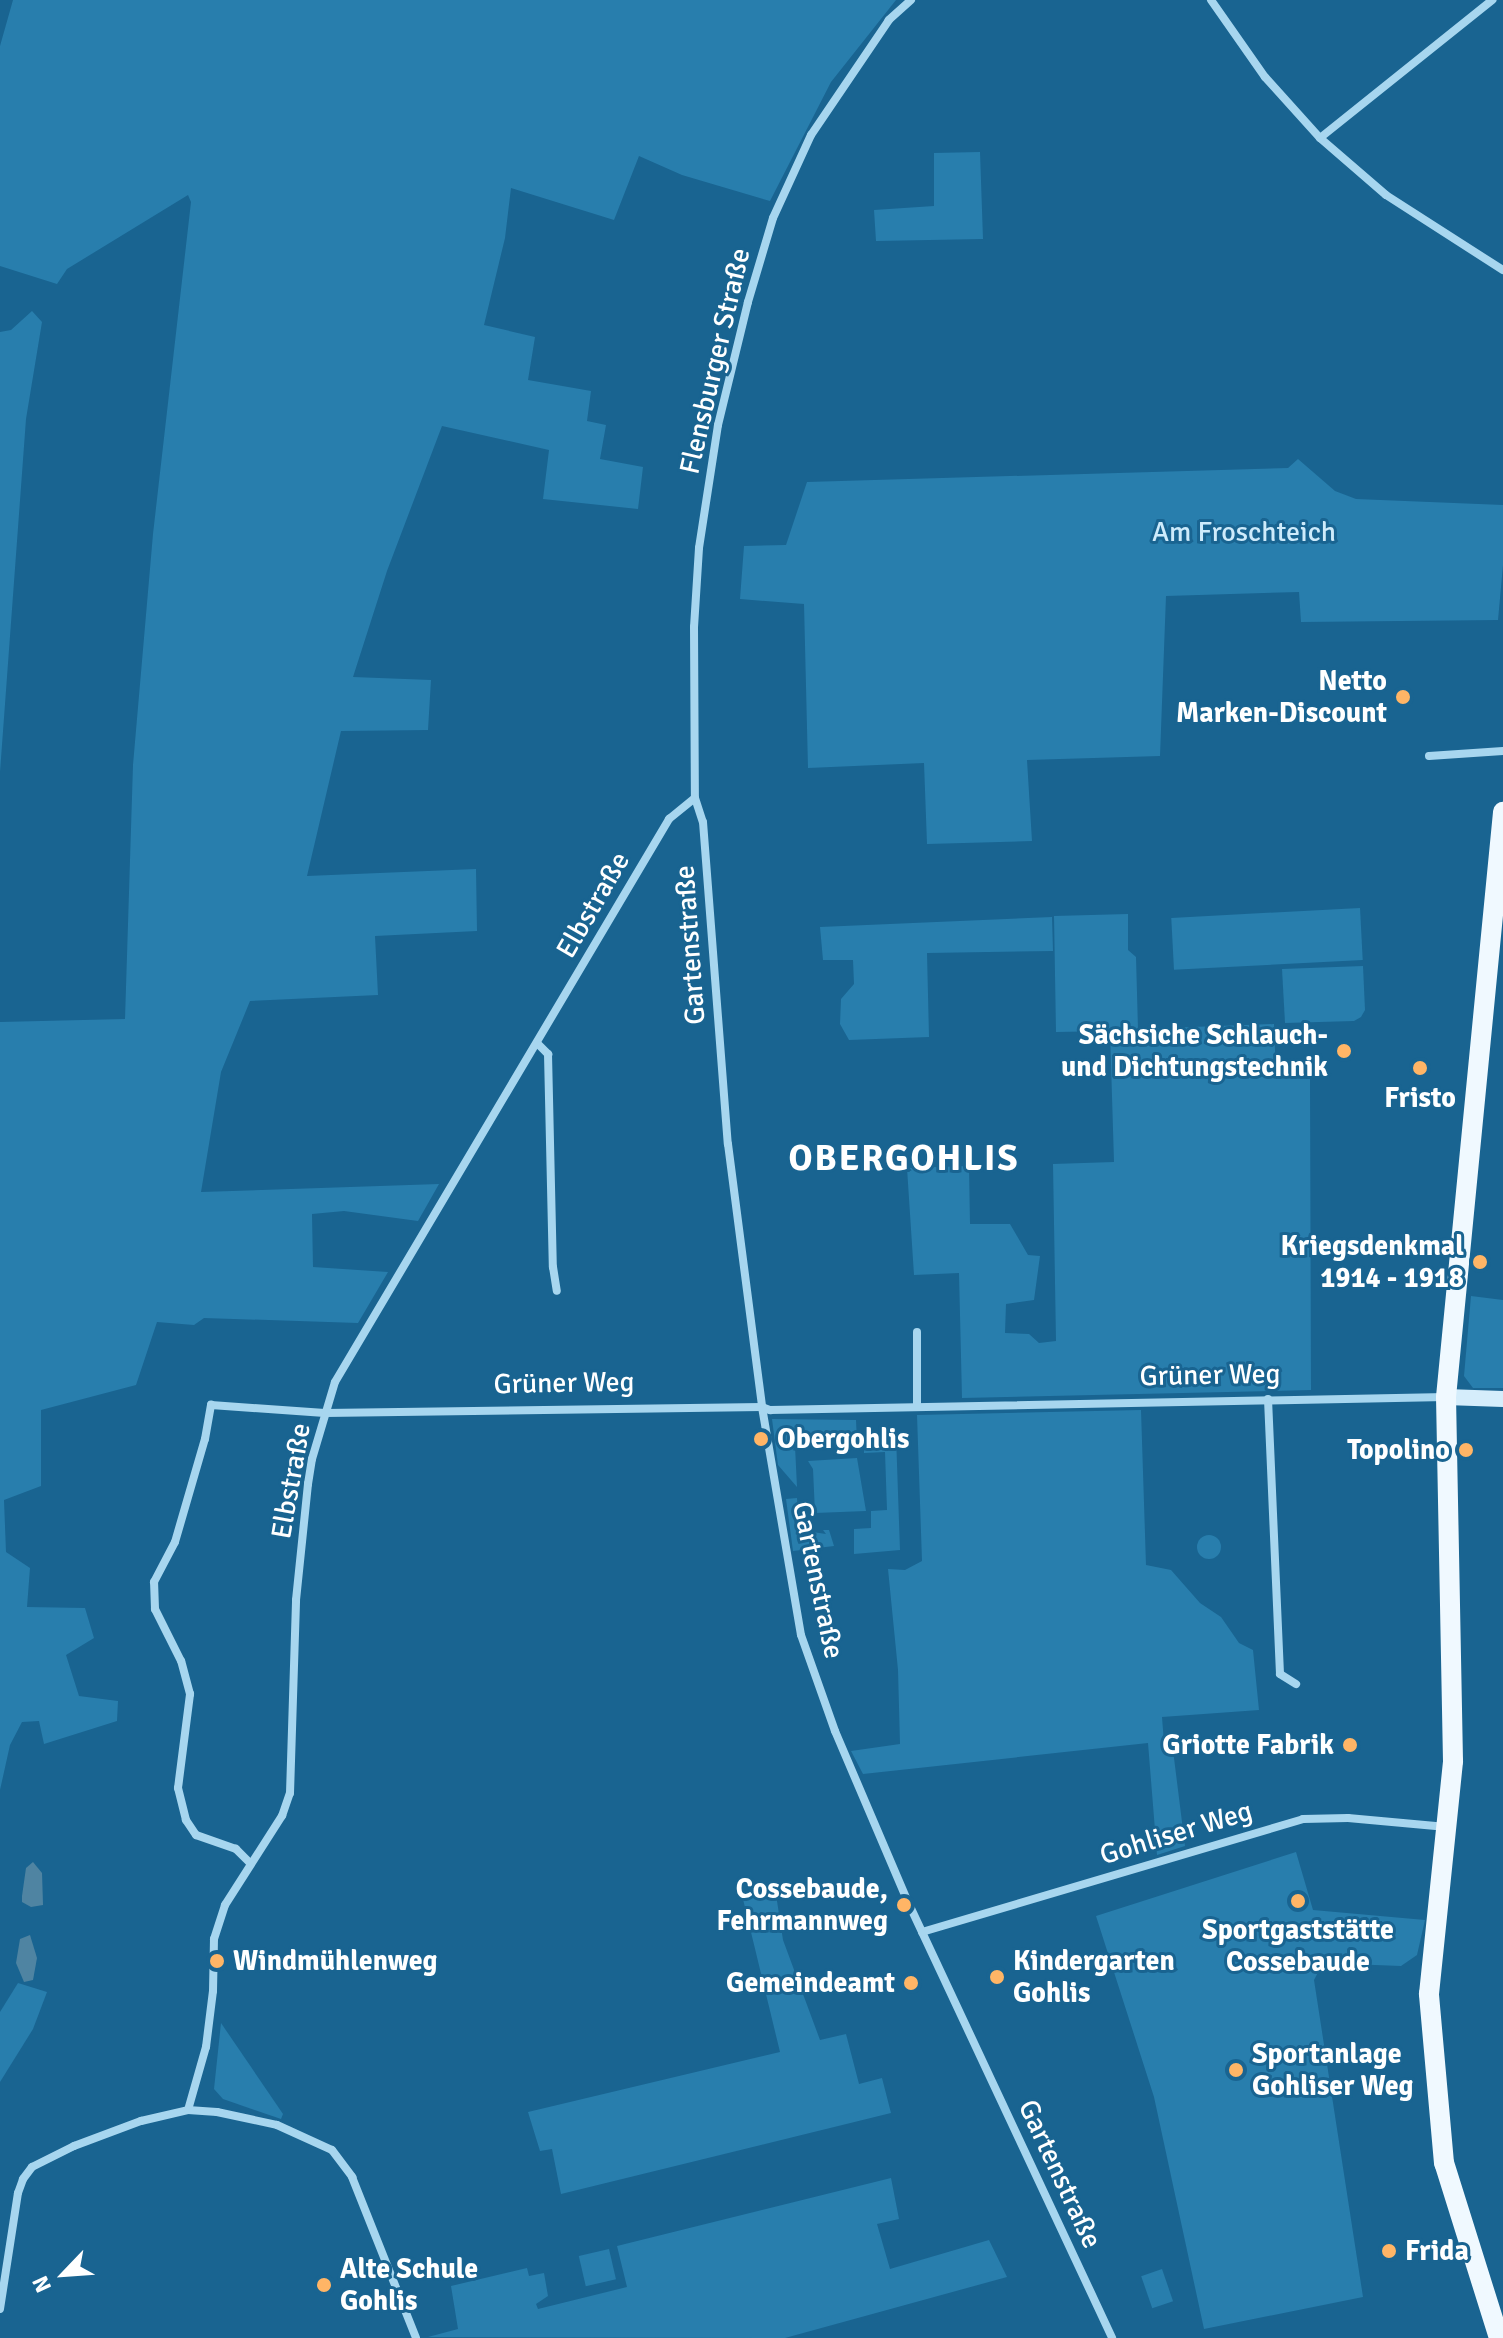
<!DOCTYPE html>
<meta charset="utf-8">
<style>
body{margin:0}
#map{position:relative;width:1503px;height:2338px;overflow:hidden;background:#196491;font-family:Signika,sans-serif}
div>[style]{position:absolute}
.green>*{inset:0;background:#287ead;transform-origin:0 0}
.round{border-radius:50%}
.water>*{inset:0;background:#4f84a2}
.street>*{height:8px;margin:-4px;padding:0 4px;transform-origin:4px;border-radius:4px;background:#a7d6ef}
.secondary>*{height:16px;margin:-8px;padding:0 8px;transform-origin:8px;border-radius:8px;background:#d5edfb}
.primary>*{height:20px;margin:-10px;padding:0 10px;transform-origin:10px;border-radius:10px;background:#f0f9ff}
.dots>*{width:22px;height:22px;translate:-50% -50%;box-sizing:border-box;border:4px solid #196491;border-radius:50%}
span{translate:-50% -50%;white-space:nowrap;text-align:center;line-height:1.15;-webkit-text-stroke:6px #196491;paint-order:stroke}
.street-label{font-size:28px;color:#fff}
.park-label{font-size:28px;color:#ceebfb}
.poi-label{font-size:28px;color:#fff;font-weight:700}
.right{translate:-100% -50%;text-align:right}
.left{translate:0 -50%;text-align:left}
.district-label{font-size:36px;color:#fff;font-weight:700;letter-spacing:2px}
.north{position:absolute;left:24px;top:2234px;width:80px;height:80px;-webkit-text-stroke:6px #196491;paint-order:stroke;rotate:245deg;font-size:22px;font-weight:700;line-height:32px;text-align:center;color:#fff}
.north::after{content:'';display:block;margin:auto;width:28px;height:36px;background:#fff;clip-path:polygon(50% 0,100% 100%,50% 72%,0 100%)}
</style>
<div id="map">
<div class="green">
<i style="clip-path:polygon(13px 0,896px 0,831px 82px,770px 201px,682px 175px,639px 156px,614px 220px,511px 188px,505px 238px,484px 325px,535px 337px,528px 380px,591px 391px,587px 421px,606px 425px,600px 459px,643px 467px,638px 509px,543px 499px,549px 450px,442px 426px,387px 571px,353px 677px,431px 680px,428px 730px,341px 731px,307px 876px,476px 869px,477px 931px,375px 936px,378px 995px,250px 1001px,221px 1072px,201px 1192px,439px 1184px,418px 1221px,344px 1211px,312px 1214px,313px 1267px,388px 1272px,358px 1323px,204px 1318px,194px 1325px,157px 1322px,136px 1385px,41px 1410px,41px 1486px,4px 1500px,6px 1552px,30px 1568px,27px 1607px,85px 1608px,94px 1638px,66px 1655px,79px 1696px,118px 1701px,117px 1721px,44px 1744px,39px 1721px,22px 1722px,10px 1745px,0 1790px,0 1022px,125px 1019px,133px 765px,153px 534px,191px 202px,188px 195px,67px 269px,57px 284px,0 266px,0 46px)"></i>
<i style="clip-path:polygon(980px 152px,983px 239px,876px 241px,874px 210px,934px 206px,934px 153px)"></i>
<i style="clip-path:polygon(32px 311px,42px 322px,26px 419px,0 772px,0 332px,11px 330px)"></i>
<i style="clip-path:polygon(1298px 459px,1335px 491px,1356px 499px,1503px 505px,1503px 565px,1498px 620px,1301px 622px,1299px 592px,1166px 596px,1160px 756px,1027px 760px,1032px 841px,927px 844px,924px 763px,808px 768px,804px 604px,740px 599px,744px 546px,786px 545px,807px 482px,1288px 468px)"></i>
<i style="left:1360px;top:908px;width:52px;height:189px;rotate:87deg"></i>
<i style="clip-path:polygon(1128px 914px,1128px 950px,1136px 957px,1138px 1029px,1274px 1024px,1276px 1077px,1310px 1079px,1311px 1390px,962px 1398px,959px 1273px,914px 1275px,907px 1168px,969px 1166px,970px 1224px,1010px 1224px,1028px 1255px,1040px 1256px,1034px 1300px,1006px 1304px,1005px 1333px,1029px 1334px,1039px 1343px,1056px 1341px,1053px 1164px,1114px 1162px,1110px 1031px,1056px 1032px,1054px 916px)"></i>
<i style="clip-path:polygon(1052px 917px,1053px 951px,927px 953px,929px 1037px,849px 1040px,840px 1024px,841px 999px,854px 984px,853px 960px,823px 960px,820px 927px)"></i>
<i style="clip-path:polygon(1363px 966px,1365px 1010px,1361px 1017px,1354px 1021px,1285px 1023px,1282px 969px)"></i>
<i style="clip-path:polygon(1471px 1296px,1503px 1300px,1503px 1388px,1473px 1388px,1464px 1376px)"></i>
<i style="clip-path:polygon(1141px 1410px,1146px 1565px,1171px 1570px,1200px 1603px,1221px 1617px,1239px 1643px,1253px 1650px,1259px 1710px,1162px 1717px,1164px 1743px,1172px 1742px,1185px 1846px,1157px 1855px,1148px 1743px,863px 1774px,851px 1751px,900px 1744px,898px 1670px,888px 1569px,905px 1570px,922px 1561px,917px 1415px)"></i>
<i style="clip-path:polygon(772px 1419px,856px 1420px,857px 1442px,795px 1446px,797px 1487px,778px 1465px)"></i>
<i style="clip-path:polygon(896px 1435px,900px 1550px,854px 1554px,854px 1529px,871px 1528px,871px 1511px,887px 1510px,885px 1452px,864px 1453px,864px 1436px)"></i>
<i style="clip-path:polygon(857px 1458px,866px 1511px,815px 1513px,813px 1469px,808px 1461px)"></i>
<i style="clip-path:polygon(797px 1498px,799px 1530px,826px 1534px,823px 1530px,829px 1530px,834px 1546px,793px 1551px,786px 1499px)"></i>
<i class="round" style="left:1197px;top:1535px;width:24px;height:24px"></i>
<i style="clip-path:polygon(1296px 1852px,1313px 1910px,1425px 1920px,1417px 1955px,1401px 1966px,1323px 1963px,1314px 1980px,1363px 2297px,1204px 2329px,1154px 2097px,1096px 1916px)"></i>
<i style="clip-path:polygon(775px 1888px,783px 1940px,820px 2040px,846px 2034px,859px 2084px,882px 2078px,891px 2113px,561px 2194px,552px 2149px,540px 2151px,528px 2112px,780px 2052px,742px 1895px)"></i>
<i style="clip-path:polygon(18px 1983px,47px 1992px,33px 2029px,0 2082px,0 2012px)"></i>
<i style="clip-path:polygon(221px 2023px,283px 2114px,281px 2119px,223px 2099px,214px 2089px)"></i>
<i style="clip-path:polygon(891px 2178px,899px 2219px,877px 2224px,890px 2269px,989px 2240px,1007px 2277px,785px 2338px,428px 2337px,458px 2329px,451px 2286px,527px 2268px,529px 2276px,544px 2273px,548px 2296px,536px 2304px,538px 2309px,627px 2287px,617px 2246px)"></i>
<i style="left:609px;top:2249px;width:31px;height:31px;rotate:77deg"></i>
<i style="left:1162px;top:2269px;width:34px;height:22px;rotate:71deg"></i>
</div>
<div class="water">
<i style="clip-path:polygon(33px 1862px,42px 1873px,43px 1905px,31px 1907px,22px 1902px,22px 1896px,26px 1868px)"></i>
<i style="clip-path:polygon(30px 1935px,37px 1958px,33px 1980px,24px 1982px,16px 1963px,20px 1939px)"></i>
</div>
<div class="street">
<i style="left:911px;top:0;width:30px;rotate:138deg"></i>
<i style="left:889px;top:20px;width:139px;rotate:124.1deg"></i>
<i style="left:811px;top:135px;width:91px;rotate:114.6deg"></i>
<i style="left:773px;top:218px;width:88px;rotate:106.6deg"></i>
<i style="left:748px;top:302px;width:127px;rotate:103.7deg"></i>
<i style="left:718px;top:425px;width:124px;rotate:98.8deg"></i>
<i style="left:699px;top:548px;width:79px;rotate:93.6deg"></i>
<i style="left:694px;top:627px;width:171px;rotate:89.7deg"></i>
<i style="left:695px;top:798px;width:25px;rotate:72deg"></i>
<i style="left:703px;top:822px;width:323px;rotate:85.6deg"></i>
<i style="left:728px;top:1144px;width:265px;rotate:82.6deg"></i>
<i style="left:762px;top:1407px;width:231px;rotate:80.3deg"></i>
<i style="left:801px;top:1635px;width:102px;rotate:70.5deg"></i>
<i style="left:835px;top:1731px;width:186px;rotate:66.9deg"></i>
<i style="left:908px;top:1902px;width:481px;rotate:64.9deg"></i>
<i style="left:1211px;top:0;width:94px;rotate:55deg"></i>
<i style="left:1265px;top:77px;width:82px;rotate:48deg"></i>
<i style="left:1320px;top:138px;width:87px;rotate:40.8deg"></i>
<i style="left:1386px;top:195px;width:139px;rotate:32.7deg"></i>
<i style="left:1320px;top:138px;width:221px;rotate:-38.7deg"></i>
<i style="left:1429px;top:756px;width:74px;rotate:-3.9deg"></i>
<i style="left:537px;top:1043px;width:16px;rotate:45deg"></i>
<i style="left:548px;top:1054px;width:213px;rotate:88.7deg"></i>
<i style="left:553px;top:1267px;width:24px;rotate:81deg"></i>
<i style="left:917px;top:1332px;width:75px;rotate:90deg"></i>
<i style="left:1268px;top:1399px;width:275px;rotate:87.5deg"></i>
<i style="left:1280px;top:1674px;width:19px;rotate:32deg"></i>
<i style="left:250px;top:1863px;width:20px;rotate:-135deg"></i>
<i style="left:236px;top:1849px;width:42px;rotate:-160.7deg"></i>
<i style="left:196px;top:1835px;width:18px;rotate:-124deg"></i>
<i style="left:186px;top:1820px;width:33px;rotate:-104deg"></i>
<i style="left:178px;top:1788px;width:95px;rotate:-82.7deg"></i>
<i style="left:190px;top:1694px;width:34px;rotate:-105deg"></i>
<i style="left:181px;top:1661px;width:58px;rotate:-116.6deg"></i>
<i style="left:155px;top:1609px;width:27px;rotate:-92deg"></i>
<i style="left:154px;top:1582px;width:45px;rotate:-62.3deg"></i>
<i style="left:175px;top:1542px;width:107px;rotate:-73.8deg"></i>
<i style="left:205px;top:1439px;width:35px;rotate:-80deg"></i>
<i style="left:211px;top:1405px;width:114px;rotate:4deg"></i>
<i style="left:325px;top:1413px;width:437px;rotate:-0.8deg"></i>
<i style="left:762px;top:1407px;width:9px;rotate:21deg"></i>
<i style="left:770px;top:1410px;width:676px;rotate:-1.1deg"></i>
<i style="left:922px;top:1932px;width:397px;rotate:-16.5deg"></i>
<i style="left:1303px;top:1819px;width:45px;rotate:-1.3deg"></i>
<i style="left:1348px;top:1818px;width:99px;rotate:5.2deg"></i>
<i style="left:188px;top:2110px;width:66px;rotate:-74.1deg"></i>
<i style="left:206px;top:2047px;width:56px;rotate:-82.9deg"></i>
<i style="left:213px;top:1991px;width:52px;rotate:-88.9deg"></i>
<i style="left:214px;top:1939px;width:36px;rotate:-72deg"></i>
<i style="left:225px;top:1905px;width:106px;rotate:-57.4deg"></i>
<i style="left:282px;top:1816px;width:24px;rotate:-71deg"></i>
<i style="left:290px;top:1793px;width:193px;rotate:-88.2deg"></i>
<i style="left:296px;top:1600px;width:117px;rotate:-84.1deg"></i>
<i style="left:308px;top:1484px;width:25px;rotate:-81deg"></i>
<i style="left:312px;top:1459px;width:80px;rotate:-73.4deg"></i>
<i style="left:335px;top:1382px;width:655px;rotate:-59.32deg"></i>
<i style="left:669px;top:819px;width:33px;rotate:-39deg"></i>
<i style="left:0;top:2309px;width:117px;rotate:-81.2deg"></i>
<i style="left:18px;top:2193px;width:15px;rotate:-70deg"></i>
<i style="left:23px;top:2179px;width:15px;rotate:-53deg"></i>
<i style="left:32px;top:2167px;width:47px;rotate:-26.6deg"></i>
<i style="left:74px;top:2146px;width:72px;rotate:-20.5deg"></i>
<i style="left:141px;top:2121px;width:48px;rotate:-13.2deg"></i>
<i style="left:188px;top:2110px;width:29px;rotate:4deg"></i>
<i style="left:217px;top:2112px;width:61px;rotate:12.2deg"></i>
<i style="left:277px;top:2125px;width:60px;rotate:24.4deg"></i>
<i style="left:332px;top:2150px;width:34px;rotate:53deg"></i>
<i style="left:352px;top:2177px;width:173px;rotate:68.3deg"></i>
</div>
<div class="secondary">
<i style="left:1446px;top:1397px;width:57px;rotate:2deg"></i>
</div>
<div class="primary">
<i style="left:1499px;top:2338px;width:183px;rotate:-107.4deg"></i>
<i style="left:1444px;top:2163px;width:170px;rotate:-95.1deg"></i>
<i style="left:1429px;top:1994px;width:234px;rotate:-84.1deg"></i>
<i style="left:1453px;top:1761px;width:364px;rotate:-91.1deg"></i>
<i style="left:1446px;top:1397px;width:588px;rotate:-84.43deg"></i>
</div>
<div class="dots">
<i style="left:1403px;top:697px;background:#ffb566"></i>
<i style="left:1344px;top:1051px;background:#ffb566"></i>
<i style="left:1420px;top:1068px;background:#ffb566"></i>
<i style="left:1480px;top:1262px;background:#ffb566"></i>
<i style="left:761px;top:1439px;background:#ffb566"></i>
<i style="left:1466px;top:1450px;background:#ffb566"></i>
<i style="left:1350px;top:1745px;background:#ffb566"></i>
<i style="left:1298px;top:1901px;background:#ffb566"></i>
<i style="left:904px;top:1905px;background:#ffb566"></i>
<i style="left:217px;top:1961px;background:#ffb566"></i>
<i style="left:997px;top:1977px;background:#ffb566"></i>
<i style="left:911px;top:1983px;background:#ffb566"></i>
<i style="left:1236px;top:2070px;background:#ffb566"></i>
<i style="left:1389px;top:2251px;background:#ffb566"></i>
<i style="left:324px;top:2285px;background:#ffb566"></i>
</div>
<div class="street-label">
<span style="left:715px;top:361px;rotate:-77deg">Flensburger Straße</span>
<span style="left:593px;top:905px;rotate:-60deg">Elbstraße</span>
<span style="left:690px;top:945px;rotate:-94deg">Gartenstraße</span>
<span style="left:1210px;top:1375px;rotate:-1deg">Grüner Weg</span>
<span style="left:564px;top:1383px;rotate:-1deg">Grüner Weg</span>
<span style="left:291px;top:1481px;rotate:-80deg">Elbstraße</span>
<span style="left:818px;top:1580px;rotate:78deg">Gartenstraße</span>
<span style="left:1176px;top:1833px;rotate:-17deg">Gohliser Weg</span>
<span style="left:1060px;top:2174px;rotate:65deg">Gartenstraße</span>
</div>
<div class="park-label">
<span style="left:1244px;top:532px">Am Froschteich</span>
</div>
<div class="poi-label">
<span class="right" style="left:1387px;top:697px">Netto<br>Marken-Discount</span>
<span class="right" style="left:1328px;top:1051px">Sächsiche Schlauch-<br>und Dichtungstechnik</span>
<span style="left:1420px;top:1098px">Fristo</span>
<span class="right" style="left:1464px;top:1262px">Kriegsdenkmal<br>1914 - 1918</span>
<span class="left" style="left:777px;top:1439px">Obergohlis</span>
<span class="right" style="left:1450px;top:1450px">Topolino</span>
<span class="right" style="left:1334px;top:1745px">Griotte Fabrik</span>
<span class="right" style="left:888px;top:1905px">Cossebaude,<br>Fehrmannweg</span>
<span style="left:1298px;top:1946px">Sportgaststätte<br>Cossebaude</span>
<span class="left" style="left:233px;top:1961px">Windmühlenweg</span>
<span class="left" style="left:1013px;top:1977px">Kindergarten<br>Gohlis</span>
<span class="right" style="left:895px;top:1983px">Gemeindeamt</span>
<span class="left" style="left:1252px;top:2070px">Sportanlage<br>Gohliser Weg</span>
<span class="left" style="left:1405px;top:2251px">Frida</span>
<span class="left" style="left:340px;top:2285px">Alte Schule<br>Gohlis</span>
</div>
<div class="district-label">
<span style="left:904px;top:1159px">OBERGOHLIS</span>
</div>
<div class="north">N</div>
</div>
